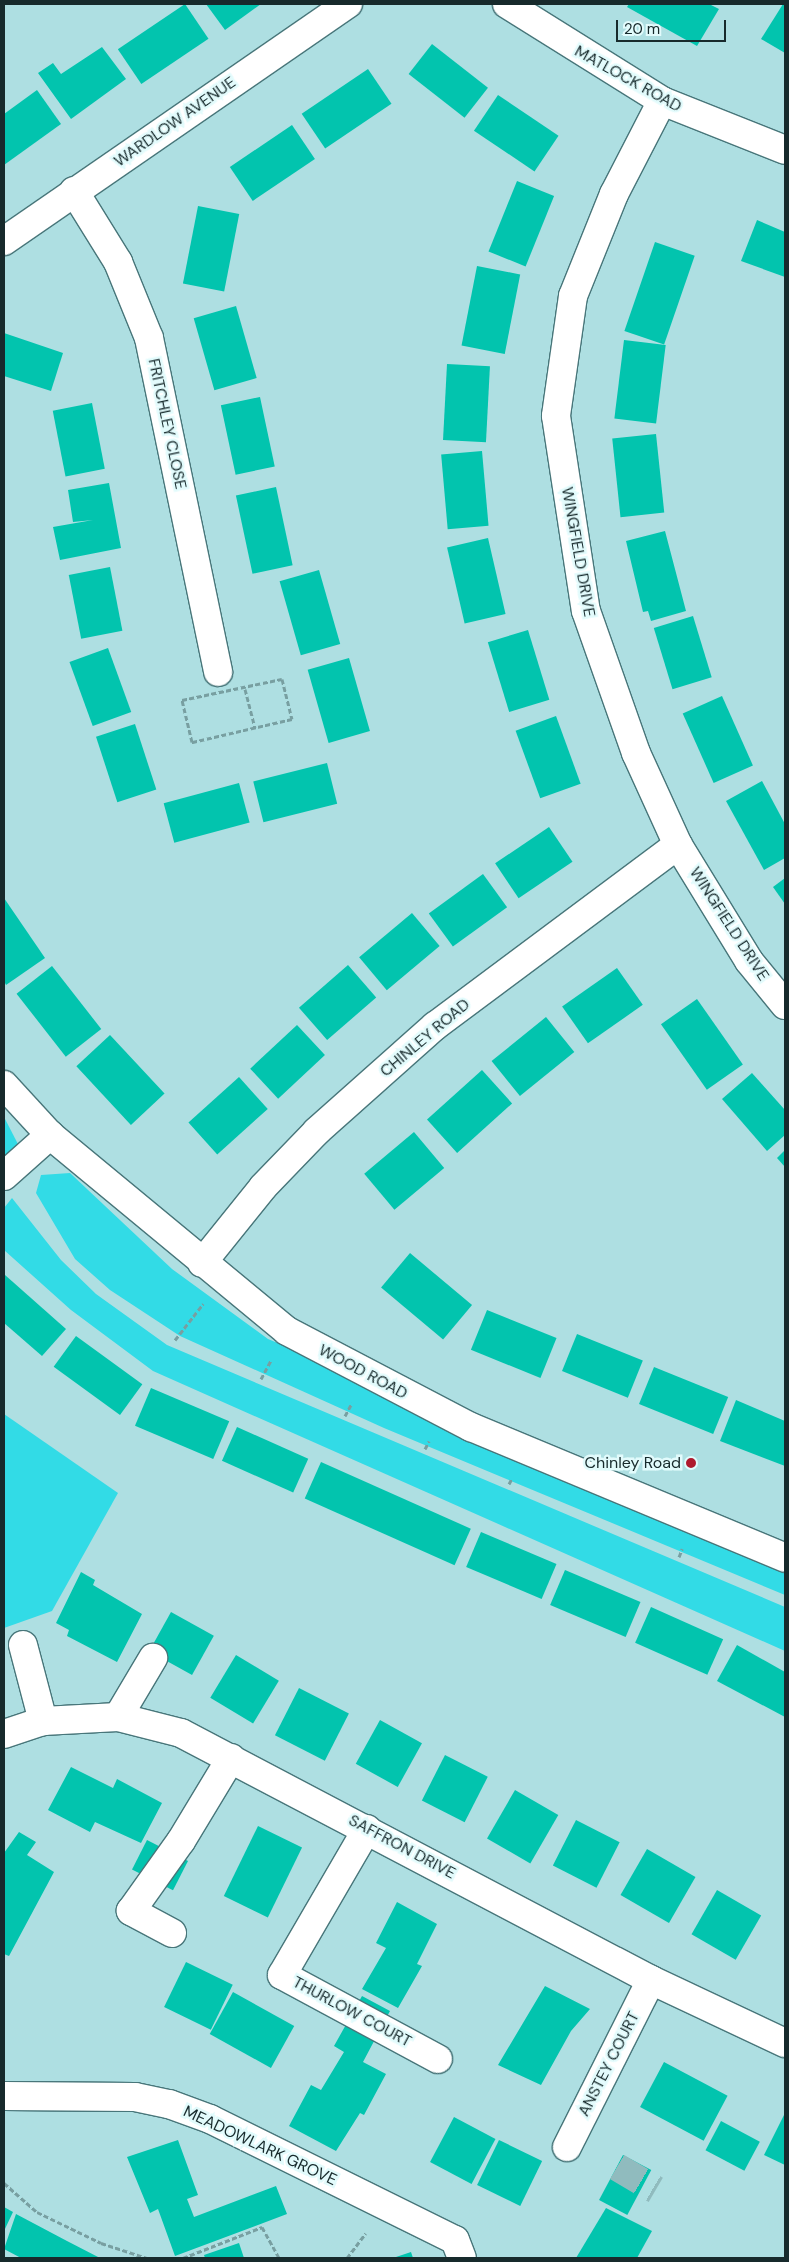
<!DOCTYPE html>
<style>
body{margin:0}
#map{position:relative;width:789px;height:2262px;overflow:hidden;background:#aedfe2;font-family:"DM Sans",sans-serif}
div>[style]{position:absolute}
.green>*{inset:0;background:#32dbe6}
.building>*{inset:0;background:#02c4ae;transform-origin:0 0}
.minor-tunnel>*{height:28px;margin-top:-14px;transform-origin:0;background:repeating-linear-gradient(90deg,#90bbbe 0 28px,transparent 0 42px)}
.path>*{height:3px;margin-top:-1.5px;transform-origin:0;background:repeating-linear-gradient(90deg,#789fa1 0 5px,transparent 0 7.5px)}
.roads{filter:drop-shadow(1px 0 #48767a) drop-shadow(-1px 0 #48767a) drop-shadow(0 1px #48767a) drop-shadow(0 -1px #48767a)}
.minor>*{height:28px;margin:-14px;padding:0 14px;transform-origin:14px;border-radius:14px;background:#fff}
.dots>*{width:14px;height:14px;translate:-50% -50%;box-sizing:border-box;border:2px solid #e2fbfc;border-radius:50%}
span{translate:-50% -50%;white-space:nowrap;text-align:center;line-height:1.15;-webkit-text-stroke:5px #e2fbfc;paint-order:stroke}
.street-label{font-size:16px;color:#172a2c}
.poi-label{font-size:16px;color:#172a2c}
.right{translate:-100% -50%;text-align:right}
.frame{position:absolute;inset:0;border:5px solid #172a2c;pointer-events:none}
.scale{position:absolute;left:616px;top:20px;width:110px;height:22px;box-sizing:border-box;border:2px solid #172a2c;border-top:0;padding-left:6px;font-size:15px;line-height:18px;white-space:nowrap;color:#172a2c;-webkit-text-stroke:4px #e2fbfc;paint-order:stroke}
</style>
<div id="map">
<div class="green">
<i style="clip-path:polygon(4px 1117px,20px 1148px,4px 1164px)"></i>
<i style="clip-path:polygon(70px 1173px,172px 1269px,268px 1339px,304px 1354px,450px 1432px,785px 1569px,785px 1595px,384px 1428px,180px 1336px,110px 1290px,75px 1259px,36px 1193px,41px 1175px)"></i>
<i style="clip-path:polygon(12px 1198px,61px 1260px,96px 1294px,167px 1345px,785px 1607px,785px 1651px,153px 1371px,71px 1310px,4px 1250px,4px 1208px)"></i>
<i style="clip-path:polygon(4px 1414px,118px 1493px,52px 1611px,4px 1628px)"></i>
</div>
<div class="building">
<i style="left:185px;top:4px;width:42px;height:81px;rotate:56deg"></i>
<i style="clip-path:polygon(206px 4px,261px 4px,225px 30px)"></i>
<i style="clip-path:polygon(629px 4px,709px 4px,719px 9px,697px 46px,627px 7px)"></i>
<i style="clip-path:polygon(783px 4px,785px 4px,785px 53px,761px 39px)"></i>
<i style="left:432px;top:44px;width:71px;height:38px;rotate:38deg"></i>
<i style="clip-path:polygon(102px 47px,126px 79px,71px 119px,38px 73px,53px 63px,61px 74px)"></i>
<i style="left:368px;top:69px;width:42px;height:80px;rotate:56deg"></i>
<i style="clip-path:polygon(37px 90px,61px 124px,4px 165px,4px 114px)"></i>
<i style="left:498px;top:95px;width:73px;height:43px;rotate:34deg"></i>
<i style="left:292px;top:125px;width:41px;height:75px;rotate:56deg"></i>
<i style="left:517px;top:181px;width:40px;height:76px;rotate:22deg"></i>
<i style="left:198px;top:206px;width:42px;height:79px;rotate:11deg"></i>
<i style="clip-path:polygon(757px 220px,785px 232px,785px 277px,741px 261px)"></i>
<i style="left:655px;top:242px;width:42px;height:94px;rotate:19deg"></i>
<i style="left:477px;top:266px;width:44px;height:81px;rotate:11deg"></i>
<i style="left:236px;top:306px;width:75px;height:44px;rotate:74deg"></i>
<i style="clip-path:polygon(4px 333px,63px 353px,51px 391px,4px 376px)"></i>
<i style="left:624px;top:340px;width:42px;height:79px;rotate:7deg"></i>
<i style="left:447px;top:364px;width:43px;height:76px;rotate:3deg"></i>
<i style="left:260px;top:397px;width:71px;height:40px;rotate:78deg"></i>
<i style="left:92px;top:403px;width:67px;height:40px;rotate:79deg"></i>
<i style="left:656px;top:434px;width:79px;height:44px;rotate:84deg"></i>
<i style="left:482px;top:451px;width:75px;height:41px;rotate:85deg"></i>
<i style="clip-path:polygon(109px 483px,121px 548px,60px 560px,53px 527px,93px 520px,73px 522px,68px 490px)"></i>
<i style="left:276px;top:487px;width:80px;height:41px;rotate:78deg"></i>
<i style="clip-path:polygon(665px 531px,686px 611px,651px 621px,648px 611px,643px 612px,626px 541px)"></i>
<i style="left:488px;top:538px;width:78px;height:42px;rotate:77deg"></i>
<i style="left:110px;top:567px;width:65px;height:42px;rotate:79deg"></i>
<i style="left:319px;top:570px;width:77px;height:41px;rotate:74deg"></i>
<i style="left:693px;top:616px;width:64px;height:41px;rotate:73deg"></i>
<i style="left:528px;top:630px;width:73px;height:42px;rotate:73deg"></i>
<i style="left:108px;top:648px;width:68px;height:41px;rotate:70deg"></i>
<i style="left:349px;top:658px;width:76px;height:43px;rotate:74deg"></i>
<i style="left:722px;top:696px;width:76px;height:43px;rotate:66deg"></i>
<i style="left:556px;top:716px;width:72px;height:43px;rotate:70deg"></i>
<i style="left:135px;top:724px;width:69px;height:41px;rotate:72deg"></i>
<i style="left:327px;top:763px;width:42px;height:76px;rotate:76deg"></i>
<i style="clip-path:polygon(762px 781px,785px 824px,785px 858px,764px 870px,726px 801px)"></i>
<i style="left:239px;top:783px;width:41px;height:78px;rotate:75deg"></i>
<i style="left:549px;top:827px;width:42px;height:65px;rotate:56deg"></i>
<i style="left:483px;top:874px;width:41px;height:67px;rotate:54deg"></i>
<i style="clip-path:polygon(785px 878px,785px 904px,773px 887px)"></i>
<i style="clip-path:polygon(4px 898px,45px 958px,6px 985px,4px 981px)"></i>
<i style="left:412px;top:913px;width:43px;height:69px;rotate:50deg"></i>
<i style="left:348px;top:965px;width:43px;height:65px;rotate:49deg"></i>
<i style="left:52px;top:966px;width:80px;height:45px;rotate:52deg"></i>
<i style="left:617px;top:968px;width:45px;height:67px;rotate:55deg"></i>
<i style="left:697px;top:999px;width:80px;height:44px;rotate:55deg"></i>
<i style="left:546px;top:1017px;width:45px;height:70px;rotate:51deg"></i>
<i style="left:297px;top:1025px;width:41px;height:64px;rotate:47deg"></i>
<i style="left:110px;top:1035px;width:80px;height:46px;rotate:47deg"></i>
<i style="left:482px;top:1070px;width:45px;height:74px;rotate:48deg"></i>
<i style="clip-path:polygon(752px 1073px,785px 1110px,785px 1135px,767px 1151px,722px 1099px)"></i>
<i style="left:239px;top:1077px;width:43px;height:68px;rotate:48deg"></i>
<i style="left:414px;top:1132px;width:47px;height:65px;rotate:50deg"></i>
<i style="clip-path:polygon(785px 1150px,785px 1167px,777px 1158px)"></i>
<i style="left:410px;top:1253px;width:81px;height:45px;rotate:40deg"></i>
<i style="clip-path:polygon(5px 1275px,66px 1329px,42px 1356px,4px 1323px)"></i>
<i style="left:487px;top:1310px;width:75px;height:43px;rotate:22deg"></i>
<i style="left:577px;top:1334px;width:71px;height:40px;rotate:22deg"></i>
<i style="left:76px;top:1336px;width:82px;height:38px;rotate:36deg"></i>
<i style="left:654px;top:1367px;width:80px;height:40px;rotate:22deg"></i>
<i style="left:151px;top:1388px;width:85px;height:41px;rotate:23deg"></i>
<i style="clip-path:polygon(736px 1400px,785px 1421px,785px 1466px,720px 1441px)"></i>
<i style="left:237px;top:1427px;width:78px;height:37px;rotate:24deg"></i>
<i style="left:321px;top:1462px;width:164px;height:40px;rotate:24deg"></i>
<i style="left:481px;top:1532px;width:82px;height:38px;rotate:23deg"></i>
<i style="left:565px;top:1570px;width:82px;height:38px;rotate:23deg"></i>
<i style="clip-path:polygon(81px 1572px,95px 1580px,93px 1585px,142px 1614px,117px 1662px,67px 1636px,69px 1630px,56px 1623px)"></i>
<i style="left:651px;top:1607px;width:79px;height:39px;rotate:24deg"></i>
<i style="left:171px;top:1612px;width:49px;height:45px;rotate:29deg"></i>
<i style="clip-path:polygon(737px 1645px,785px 1672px,785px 1717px,717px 1681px)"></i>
<i style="left:236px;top:1655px;width:50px;height:50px;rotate:31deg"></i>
<i style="left:299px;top:1688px;width:56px;height:53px;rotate:27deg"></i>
<i style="left:380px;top:1720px;width:48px;height:50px;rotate:29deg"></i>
<i style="left:445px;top:1755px;width:48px;height:51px;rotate:27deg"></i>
<i style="clip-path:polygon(71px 1767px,113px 1788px,117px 1779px,162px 1803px,141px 1843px,95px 1822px,90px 1832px,48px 1810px)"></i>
<i style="left:515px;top:1790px;width:50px;height:56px;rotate:30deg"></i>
<i style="left:576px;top:1820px;width:49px;height:51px;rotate:27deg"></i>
<i style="left:258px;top:1826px;width:49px;height:78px;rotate:26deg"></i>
<i style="clip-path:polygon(19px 1832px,36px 1842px,27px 1855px,54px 1872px,9px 1956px,4px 1954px,4px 1853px)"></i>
<i style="left:147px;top:1840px;width:46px;height:33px;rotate:27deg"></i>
<i style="left:647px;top:1849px;width:56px;height:53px;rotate:30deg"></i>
<i style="left:717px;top:1890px;width:51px;height:51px;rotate:30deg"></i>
<i style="clip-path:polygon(397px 1902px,437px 1924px,417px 1964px,422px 1966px,398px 2008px,362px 1989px,386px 1948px,376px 1943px)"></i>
<i style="left:186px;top:1962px;width:52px;height:50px;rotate:26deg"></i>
<i style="clip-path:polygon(545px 1986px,590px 2009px,571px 2031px,541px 2085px,498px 2065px)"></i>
<i style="left:233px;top:1992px;width:70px;height:48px;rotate:29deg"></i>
<i style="clip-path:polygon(362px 1996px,390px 2011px,363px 2062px,386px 2074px,364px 2115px,360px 2113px,336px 2151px,289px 2126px,311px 2085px,321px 2090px,344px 2052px,334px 2046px)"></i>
<i style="left:664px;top:2062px;width:72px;height:51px;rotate:28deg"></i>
<i style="clip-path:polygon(785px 2113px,785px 2165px,764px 2155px)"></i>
<i style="left:454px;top:2117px;width:47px;height:51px;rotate:28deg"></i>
<i style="left:721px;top:2121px;width:44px;height:33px;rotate:28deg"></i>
<i style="clip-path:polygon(178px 2140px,198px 2195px,187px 2199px,194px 2217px,276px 2186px,287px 2214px,175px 2256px,158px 2209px,150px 2213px,127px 2157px)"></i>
<i style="left:499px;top:2140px;width:48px;height:50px;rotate:26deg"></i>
<i style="left:623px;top:2155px;width:32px;height:51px;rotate:28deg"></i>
<i style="clip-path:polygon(4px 2207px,13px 2212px,4px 2231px)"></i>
<i style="clip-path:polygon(606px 2208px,652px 2231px,637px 2258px,576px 2258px)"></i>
<i style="clip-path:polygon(16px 2214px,67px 2241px,100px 2258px,21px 2258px,4px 2249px)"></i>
<i style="clip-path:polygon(239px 2243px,244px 2258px,205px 2258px,204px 2255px)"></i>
<i style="clip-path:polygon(411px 2252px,413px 2258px,393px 2258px)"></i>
</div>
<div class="minor-tunnel">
<i style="left:617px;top:2167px;width:45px;rotate:30.5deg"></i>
</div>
<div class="path">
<i style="left:282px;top:679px;width:41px;rotate:76deg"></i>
<i style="left:292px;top:719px;width:103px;rotate:167deg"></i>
<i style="left:192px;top:742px;width:43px;rotate:-103.4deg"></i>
<i style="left:182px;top:700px;width:102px;rotate:-11.9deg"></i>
<i style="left:245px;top:689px;width:40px;rotate:75.6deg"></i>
<i style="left:175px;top:1340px;width:46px;rotate:-52.1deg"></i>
<i style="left:261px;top:1379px;width:21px;rotate:-62deg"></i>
<i style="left:345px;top:1416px;width:15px;rotate:-62deg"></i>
<i style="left:425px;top:1449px;width:9px;rotate:-63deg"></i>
<i style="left:509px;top:1484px;width:7px;rotate:-63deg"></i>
<i style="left:679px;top:1557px;width:9px;rotate:-69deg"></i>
<i style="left:4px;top:2183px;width:44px;rotate:41.3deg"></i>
<i style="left:37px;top:2212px;width:71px;rotate:25.8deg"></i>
<i style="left:101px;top:2243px;width:48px;rotate:18.1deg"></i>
<i style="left:183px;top:2258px;width:85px;rotate:-21.4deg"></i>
<i style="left:262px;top:2227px;width:35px;rotate:61deg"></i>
<i style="left:347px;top:2258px;width:31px;rotate:-53deg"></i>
</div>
<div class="roads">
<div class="minor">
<i style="left:507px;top:4px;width:183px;rotate:32deg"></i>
<i style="left:662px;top:101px;width:132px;rotate:21.7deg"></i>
<i style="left:662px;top:101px;width:105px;rotate:117.3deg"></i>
<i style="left:614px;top:194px;width:110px;rotate:111.9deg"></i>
<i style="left:573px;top:296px;width:121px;rotate:98.1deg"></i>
<i style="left:556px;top:416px;width:197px;rotate:81.3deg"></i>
<i style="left:586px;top:611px;width:151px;rotate:70.6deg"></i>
<i style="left:636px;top:753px;width:101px;rotate:65.5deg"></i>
<i style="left:678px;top:845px;width:136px;rotate:58.5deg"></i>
<i style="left:749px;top:961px;width:57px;rotate:50.7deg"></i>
<i style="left:74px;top:191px;width:84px;rotate:58.2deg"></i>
<i style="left:118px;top:262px;width:82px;rotate:67.8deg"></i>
<i style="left:149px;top:338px;width:341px;rotate:78.3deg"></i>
<i style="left:4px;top:241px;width:418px;rotate:-34.6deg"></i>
<i style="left:4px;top:1085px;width:68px;rotate:47.4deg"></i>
<i style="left:50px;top:1135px;width:308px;rotate:39.6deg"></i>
<i style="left:287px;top:1331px;width:208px;rotate:27.6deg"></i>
<i style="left:471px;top:1427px;width:340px;rotate:22.6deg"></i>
<i style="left:4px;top:1176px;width:62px;rotate:-41.7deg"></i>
<i style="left:202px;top:1263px;width:97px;rotate:-51.2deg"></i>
<i style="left:263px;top:1187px;width:78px;rotate:-46deg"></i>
<i style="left:317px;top:1131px;width:158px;rotate:-41.7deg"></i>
<i style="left:435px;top:1026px;width:303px;rotate:-36.7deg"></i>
<i style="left:23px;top:1645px;width:79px;rotate:75.3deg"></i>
<i style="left:118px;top:1717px;width:69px;rotate:-59.3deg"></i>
<i style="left:4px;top:1734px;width:41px;rotate:-18.4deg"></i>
<i style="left:43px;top:1721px;width:75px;rotate:-3.1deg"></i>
<i style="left:118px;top:1717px;width:65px;rotate:14.3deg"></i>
<i style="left:181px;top:1733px;width:531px;rotate:27.72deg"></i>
<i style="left:651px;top:1980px;width:148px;rotate:25.2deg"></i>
<i style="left:367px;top:1829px;width:169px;rotate:120.2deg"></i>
<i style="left:282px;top:1975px;width:177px;rotate:28.3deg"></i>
<i style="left:172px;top:1933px;width:47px;rotate:-151.8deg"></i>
<i style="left:131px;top:1911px;width:86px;rotate:-54.5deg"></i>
<i style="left:181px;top:1841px;width:97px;rotate:-58.9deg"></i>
<i style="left:4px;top:2096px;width:131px;rotate:0.4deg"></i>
<i style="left:135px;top:2097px;width:35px;rotate:12deg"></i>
<i style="left:169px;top:2104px;width:44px;rotate:20.1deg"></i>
<i style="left:210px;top:2119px;width:273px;rotate:26.3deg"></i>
<i style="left:455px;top:2240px;width:19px;rotate:69deg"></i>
<i style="left:567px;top:2147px;width:187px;rotate:-63.3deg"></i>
</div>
</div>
<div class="dots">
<i style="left:691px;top:1463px;background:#ae1a2e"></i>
</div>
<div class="street-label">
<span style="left:628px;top:79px;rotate:29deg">MATLOCK ROAD</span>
<span style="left:175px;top:122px;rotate:-35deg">WARDLOW AVENUE</span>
<span style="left:167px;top:424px;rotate:78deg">FRITCHLEY CLOSE</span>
<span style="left:578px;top:552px;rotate:80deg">WINGFIELD DRIVE</span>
<span style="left:729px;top:924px;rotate:57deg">WINGFIELD DRIVE</span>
<span style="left:425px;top:1038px;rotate:-40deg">CHINLEY ROAD</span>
<span style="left:363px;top:1372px;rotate:28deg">WOOD ROAD</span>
<span style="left:402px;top:1847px;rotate:28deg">SAFFRON DRIVE</span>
<span style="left:352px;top:2012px;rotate:28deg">THURLOW COURT</span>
<span style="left:609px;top:2064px;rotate:-63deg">ANSTEY COURT</span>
<span style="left:260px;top:2146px;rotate:25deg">MEADOWLARK GROVE</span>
</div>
<div class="poi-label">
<span class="right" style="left:681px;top:1463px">Chinley Road</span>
</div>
<div class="frame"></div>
<div class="scale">20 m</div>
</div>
